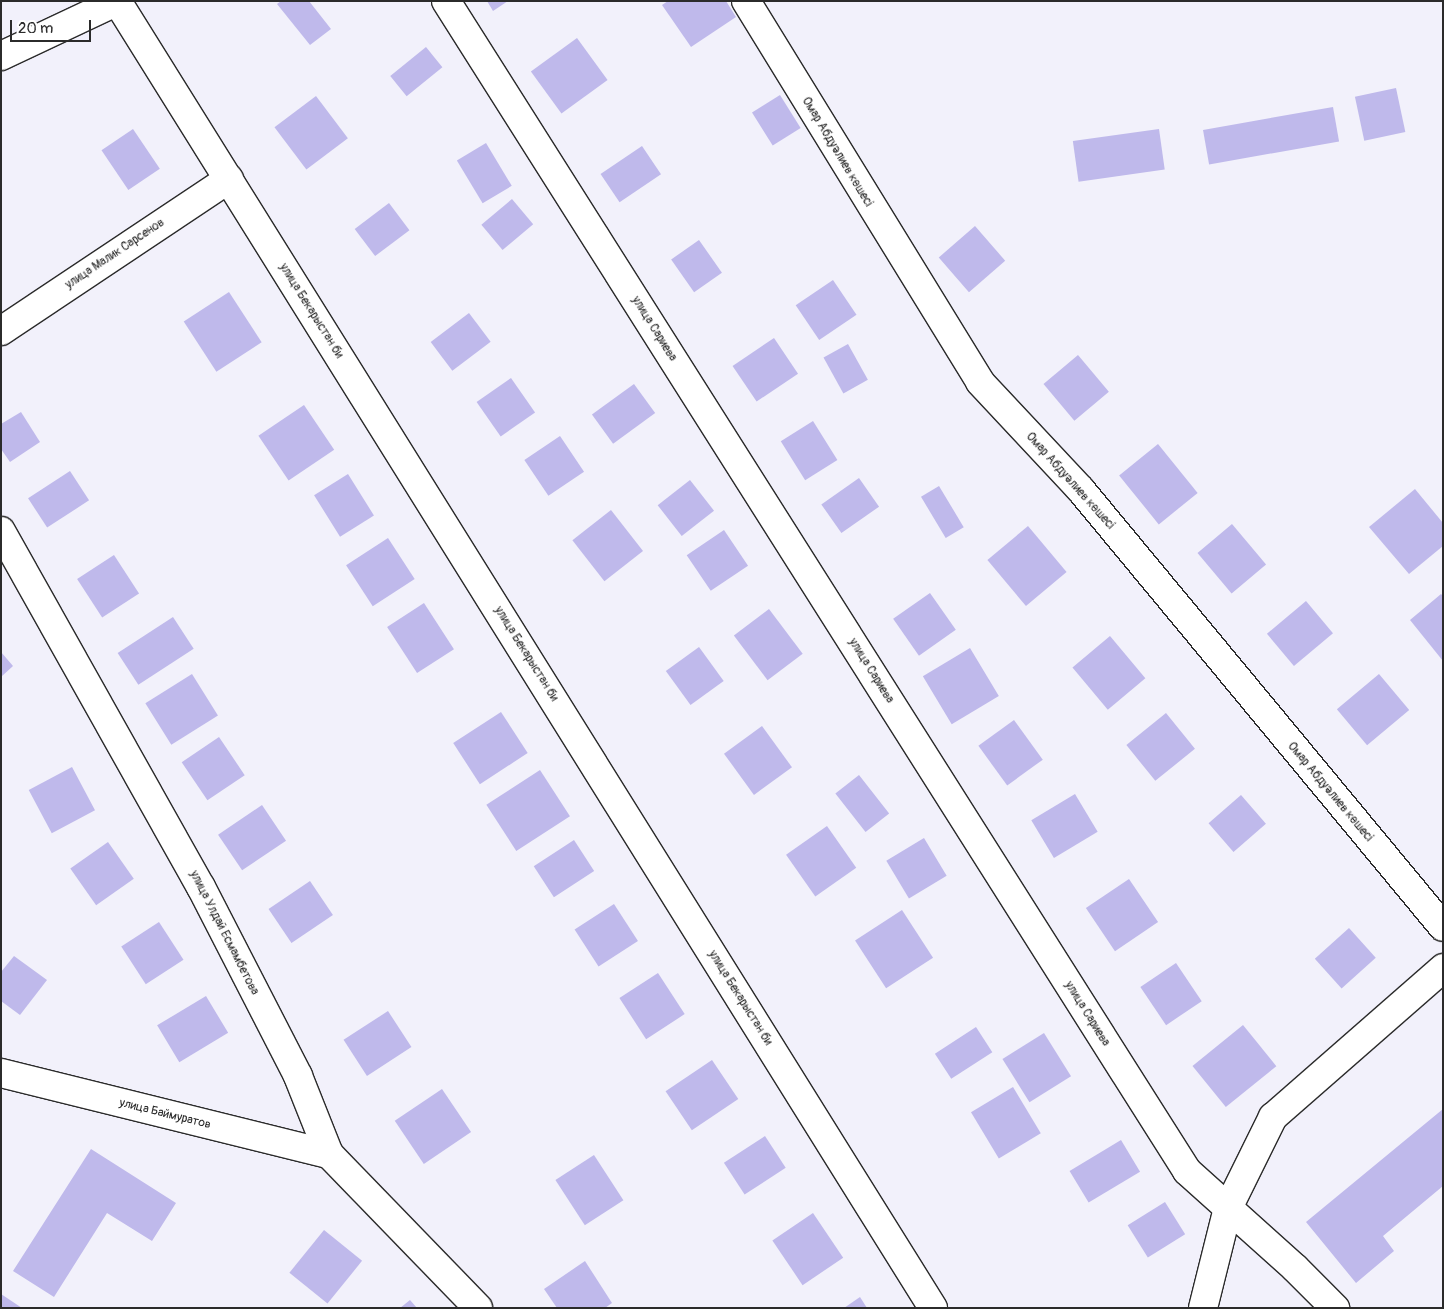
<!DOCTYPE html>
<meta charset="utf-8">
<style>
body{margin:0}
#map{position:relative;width:1444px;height:1309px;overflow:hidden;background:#f2f1fb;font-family:Pangolin,sans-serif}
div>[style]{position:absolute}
.building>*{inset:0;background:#bfb9eb;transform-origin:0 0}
.roads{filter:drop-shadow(1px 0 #2b2b2b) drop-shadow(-1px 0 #2b2b2b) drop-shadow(0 1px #2b2b2b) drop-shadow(0 -1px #2b2b2b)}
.street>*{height:28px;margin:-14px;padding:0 14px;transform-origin:14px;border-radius:14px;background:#fff}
span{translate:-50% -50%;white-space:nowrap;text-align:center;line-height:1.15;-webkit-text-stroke:4px #fff;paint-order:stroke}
.street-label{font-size:12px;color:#2b2b2b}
.frame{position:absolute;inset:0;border:2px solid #2b2b2b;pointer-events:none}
.scale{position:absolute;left:10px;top:20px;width:81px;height:22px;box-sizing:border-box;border:2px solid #2b2b2b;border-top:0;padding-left:6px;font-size:15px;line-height:18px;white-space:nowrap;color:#2b2b2b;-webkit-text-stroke:4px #fff;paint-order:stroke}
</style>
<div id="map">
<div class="building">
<i style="clip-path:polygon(281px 1px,309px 1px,331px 29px,310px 45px,277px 4px)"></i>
<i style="clip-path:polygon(487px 1px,508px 1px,493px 11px)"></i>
<i style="clip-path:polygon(668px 1px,726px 1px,736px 17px,691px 47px,662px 5px)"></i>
<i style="left:577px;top:38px;width:52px;height:57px;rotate:54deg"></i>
<i style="left:426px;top:47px;width:26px;height:46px;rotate:51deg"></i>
<i style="left:1396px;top:88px;width:45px;height:42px;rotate:78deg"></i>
<i style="left:780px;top:95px;width:39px;height:33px;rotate:58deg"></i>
<i style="left:316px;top:96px;width:53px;height:52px;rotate:53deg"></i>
<i style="left:1333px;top:107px;width:35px;height:132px;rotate:80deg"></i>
<i style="left:133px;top:129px;width:48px;height:38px;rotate:56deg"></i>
<i style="left:1159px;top:129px;width:41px;height:87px;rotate:82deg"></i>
<i style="left:486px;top:143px;width:50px;height:34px;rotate:59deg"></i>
<i style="left:642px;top:146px;width:34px;height:50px;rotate:56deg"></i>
<i style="left:512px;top:199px;width:33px;height:40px;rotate:50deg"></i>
<i style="left:389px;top:203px;width:34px;height:43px;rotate:53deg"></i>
<i style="left:975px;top:226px;width:46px;height:48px;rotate:49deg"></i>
<i style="left:699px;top:240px;width:40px;height:34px;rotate:55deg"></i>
<i style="left:833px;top:280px;width:42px;height:45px;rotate:56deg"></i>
<i style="left:229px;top:292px;width:60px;height:54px;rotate:57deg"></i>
<i style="left:469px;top:313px;width:36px;height:48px;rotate:53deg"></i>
<i style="left:774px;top:338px;width:43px;height:50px;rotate:56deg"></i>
<i style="left:848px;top:344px;width:41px;height:28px;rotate:61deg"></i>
<i style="left:1078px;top:355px;width:48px;height:45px;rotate:50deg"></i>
<i style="left:511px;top:378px;width:42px;height:42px;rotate:55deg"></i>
<i style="left:634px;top:384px;width:36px;height:52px;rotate:54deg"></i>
<i style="left:304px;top:405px;width:54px;height:55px;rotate:56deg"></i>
<i style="clip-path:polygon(21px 412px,40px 442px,10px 462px,1px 449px,1px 424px)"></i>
<i style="left:813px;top:421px;width:46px;height:38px;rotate:58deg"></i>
<i style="left:560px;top:436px;width:43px;height:43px;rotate:56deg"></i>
<i style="left:1158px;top:444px;width:63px;height:50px;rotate:51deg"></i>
<i style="left:70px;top:471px;width:35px;height:50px;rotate:57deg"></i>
<i style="left:348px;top:474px;width:49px;height:40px;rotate:58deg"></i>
<i style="left:859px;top:478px;width:35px;height:46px;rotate:55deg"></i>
<i style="left:690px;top:480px;width:39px;height:41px;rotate:52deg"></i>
<i style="left:939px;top:486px;width:48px;height:21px;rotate:59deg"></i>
<i style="clip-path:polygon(1415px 489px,1443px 523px,1443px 546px,1409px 574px,1369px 527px)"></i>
<i style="left:611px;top:510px;width:52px;height:49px;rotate:52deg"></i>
<i style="left:1232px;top:524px;width:53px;height:45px;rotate:50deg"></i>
<i style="left:1028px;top:526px;width:60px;height:53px;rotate:50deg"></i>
<i style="left:724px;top:530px;width:43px;height:45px;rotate:56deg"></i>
<i style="left:388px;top:538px;width:49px;height:50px;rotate:57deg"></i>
<i style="left:114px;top:555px;width:46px;height:44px;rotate:57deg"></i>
<i style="left:930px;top:593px;width:45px;height:45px;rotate:55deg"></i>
<i style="clip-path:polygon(1441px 594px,1443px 596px,1443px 661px,1410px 620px)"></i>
<i style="left:1306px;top:601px;width:42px;height:51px;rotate:50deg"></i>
<i style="left:424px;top:603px;width:55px;height:44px;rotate:57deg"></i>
<i style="left:769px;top:609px;width:56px;height:44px;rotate:53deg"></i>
<i style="left:173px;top:617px;width:38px;height:66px;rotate:57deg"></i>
<i style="left:1110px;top:636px;width:55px;height:49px;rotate:50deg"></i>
<i style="left:699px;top:647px;width:42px;height:41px;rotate:54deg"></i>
<i style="left:970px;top:648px;width:56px;height:55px;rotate:59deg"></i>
<i style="clip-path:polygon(1px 652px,13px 666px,1px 677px)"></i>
<i style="left:192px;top:674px;width:49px;height:55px;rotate:58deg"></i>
<i style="left:1379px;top:674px;width:47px;height:55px;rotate:50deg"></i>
<i style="left:501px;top:712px;width:49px;height:57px;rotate:57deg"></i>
<i style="left:1166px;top:713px;width:46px;height:51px;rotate:51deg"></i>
<i style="left:1014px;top:720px;width:49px;height:44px;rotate:54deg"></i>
<i style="left:762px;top:726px;width:51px;height:47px;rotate:54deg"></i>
<i style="left:219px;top:737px;width:46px;height:45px;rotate:56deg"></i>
<i style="left:72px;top:767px;width:49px;height:49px;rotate:62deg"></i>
<i style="left:540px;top:770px;width:55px;height:64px;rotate:57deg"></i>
<i style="left:859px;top:775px;width:49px;height:30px;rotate:52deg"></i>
<i style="left:1075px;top:794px;width:44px;height:51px;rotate:59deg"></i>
<i style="left:1241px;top:795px;width:38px;height:43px;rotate:49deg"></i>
<i style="left:262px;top:805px;width:43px;height:53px;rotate:56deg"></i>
<i style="left:827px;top:826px;width:51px;height:50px;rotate:55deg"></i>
<i style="left:924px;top:838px;width:44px;height:44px;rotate:59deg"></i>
<i style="left:574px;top:840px;width:37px;height:48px;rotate:57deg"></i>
<i style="left:108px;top:842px;width:45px;height:46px;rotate:55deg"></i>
<i style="left:1129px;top:879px;width:52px;height:52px;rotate:56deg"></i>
<i style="left:310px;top:881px;width:41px;height:50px;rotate:56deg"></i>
<i style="left:614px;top:904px;width:44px;height:47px;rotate:57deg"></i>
<i style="left:902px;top:910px;width:57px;height:56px;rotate:57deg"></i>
<i style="left:159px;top:922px;width:45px;height:45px;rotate:57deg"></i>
<i style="left:1349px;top:928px;width:40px;height:46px;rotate:48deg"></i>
<i style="clip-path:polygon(14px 956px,47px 980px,20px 1015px,1px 1001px,1px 972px)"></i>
<i style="left:1176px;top:963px;width:46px;height:43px;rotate:56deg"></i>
<i style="left:658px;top:973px;width:49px;height:46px;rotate:57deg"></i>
<i style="left:206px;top:996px;width:43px;height:57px;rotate:59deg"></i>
<i style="left:388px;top:1011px;width:43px;height:53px;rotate:57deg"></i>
<i style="left:1243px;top:1025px;width:53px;height:65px;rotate:51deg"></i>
<i style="left:976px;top:1027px;width:30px;height:49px;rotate:57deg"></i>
<i style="left:1044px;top:1033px;width:51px;height:49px;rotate:58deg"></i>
<i style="left:712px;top:1060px;width:47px;height:56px;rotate:56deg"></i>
<i style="left:1013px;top:1087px;width:54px;height:49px;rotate:59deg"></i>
<i style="left:442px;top:1089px;width:52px;height:57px;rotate:56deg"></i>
<i style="clip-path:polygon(1443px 1109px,1443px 1186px,1383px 1236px,1394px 1251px,1356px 1283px,1306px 1222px)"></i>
<i style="left:765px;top:1136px;width:38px;height:49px;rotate:57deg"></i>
<i style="left:1121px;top:1140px;width:37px;height:60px;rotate:59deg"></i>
<i style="clip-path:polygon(91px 1149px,176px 1203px,152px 1241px,107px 1213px,54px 1297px,13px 1271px)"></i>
<i style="left:594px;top:1155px;width:54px;height:46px;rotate:57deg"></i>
<i style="left:1165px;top:1202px;width:38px;height:44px;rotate:58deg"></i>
<i style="left:813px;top:1213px;width:54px;height:49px;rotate:56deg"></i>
<i style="left:324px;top:1230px;width:49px;height:55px;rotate:39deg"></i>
<i style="clip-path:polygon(585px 1261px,612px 1303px,605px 1308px,557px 1308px,544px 1289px)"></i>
<i style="clip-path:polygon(1px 1294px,22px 1308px,1px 1308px)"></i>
<i style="clip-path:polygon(860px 1297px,867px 1308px,844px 1308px)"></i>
<i style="clip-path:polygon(410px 1300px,417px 1308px,400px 1308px)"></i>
</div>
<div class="roads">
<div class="street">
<i style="left:117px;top:1px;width:1541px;rotate:58.02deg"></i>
<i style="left:446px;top:1px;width:1385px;rotate:57.65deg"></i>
<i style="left:1187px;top:1171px;width:145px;rotate:41.9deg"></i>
<i style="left:1295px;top:1268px;width:57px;rotate:45deg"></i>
<i style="left:746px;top:1px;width:447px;rotate:58.4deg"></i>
<i style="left:980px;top:382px;width:148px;rotate:46.9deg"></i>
<i style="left:1081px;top:490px;width:567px;rotate:50.36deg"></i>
<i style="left:1px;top:56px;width:129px;rotate:-25.2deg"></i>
<i style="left:1px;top:331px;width:274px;rotate:-33.7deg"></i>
<i style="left:1px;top:531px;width:408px;rotate:60.7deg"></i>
<i style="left:201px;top:887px;width:212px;rotate:62.8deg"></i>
<i style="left:298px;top:1076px;width:84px;rotate:68.3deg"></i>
<i style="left:329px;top:1154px;width:214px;rotate:45.9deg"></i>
<i style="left:1px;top:1073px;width:338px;rotate:13.9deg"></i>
<i style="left:1203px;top:1308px;width:103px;rotate:-76deg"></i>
<i style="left:1228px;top:1208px;width:102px;rotate:-63.7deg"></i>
<i style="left:1273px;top:1117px;width:226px;rotate:-41.2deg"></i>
</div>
</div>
<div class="street-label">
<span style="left:837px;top:152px;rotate:59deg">Омар Абдуәлиев көшесі</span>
<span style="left:115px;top:254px;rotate:-34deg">улица Малик Сарсенов</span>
<span style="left:311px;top:311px;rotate:58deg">улица Бекарыстан би</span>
<span style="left:654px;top:329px;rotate:58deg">улица Сариева</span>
<span style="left:1070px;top:481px;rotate:48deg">Омар Абдуәлиев көшесі</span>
<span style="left:526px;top:654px;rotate:58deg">улица Бекарыстан би</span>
<span style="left:871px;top:671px;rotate:58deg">улица Сариева</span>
<span style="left:1330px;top:792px;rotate:50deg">Омар Абдуәлиев көшесі</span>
<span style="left:224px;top:933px;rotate:63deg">улица Улдай Есмамбетова</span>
<span style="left:740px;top:998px;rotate:58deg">улица Бекарыстан би</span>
<span style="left:1087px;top:1014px;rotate:58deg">улица Сариева</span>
<span style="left:165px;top:1114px;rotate:14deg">улица Баймуратов</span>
</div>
<div class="frame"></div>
<div class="scale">20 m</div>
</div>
